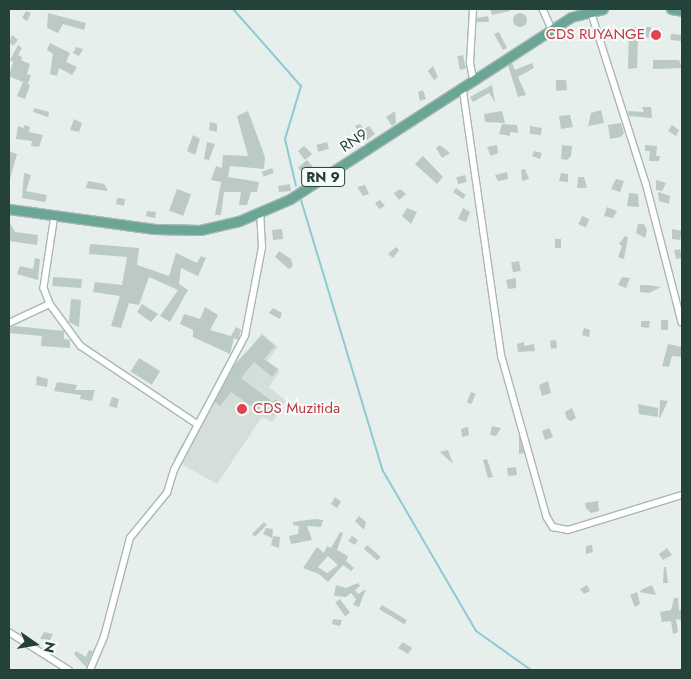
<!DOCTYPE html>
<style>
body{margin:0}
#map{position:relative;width:691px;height:679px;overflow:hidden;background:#e6efeb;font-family:Jost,sans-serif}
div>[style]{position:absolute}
.built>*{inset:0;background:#d4dfda}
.stream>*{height:2px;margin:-1px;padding:0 1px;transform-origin:1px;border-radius:1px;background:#8ec9d4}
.building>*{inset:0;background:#bbcac4;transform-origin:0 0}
.round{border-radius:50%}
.roads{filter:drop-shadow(1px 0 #a8b8b2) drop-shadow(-1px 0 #a8b8b2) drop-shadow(0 1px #a8b8b2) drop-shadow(0 -1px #a8b8b2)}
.street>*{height:5.5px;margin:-2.75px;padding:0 2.75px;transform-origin:2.75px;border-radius:2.75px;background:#fff}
.primary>*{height:9px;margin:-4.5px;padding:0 4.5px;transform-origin:4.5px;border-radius:4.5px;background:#6aa596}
.dots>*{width:14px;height:14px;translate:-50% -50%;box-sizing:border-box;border:2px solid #f7fbf9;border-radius:50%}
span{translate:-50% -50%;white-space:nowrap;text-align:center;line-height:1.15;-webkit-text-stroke:4px #f7fbf9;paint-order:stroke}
.shield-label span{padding:1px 4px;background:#f7fbf9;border:1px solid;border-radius:4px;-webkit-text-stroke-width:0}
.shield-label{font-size:14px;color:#24423a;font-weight:700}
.health-label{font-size:15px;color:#be3a42}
.right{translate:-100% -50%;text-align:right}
.left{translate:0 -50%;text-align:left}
.street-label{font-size:15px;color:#24423a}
.frame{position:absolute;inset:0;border:10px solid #24423a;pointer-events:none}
.north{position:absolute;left:10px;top:619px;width:50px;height:50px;-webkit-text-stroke:4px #f7fbf9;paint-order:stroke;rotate:103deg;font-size:14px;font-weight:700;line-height:20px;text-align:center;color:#24423a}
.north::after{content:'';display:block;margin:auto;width:18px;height:22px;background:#24423a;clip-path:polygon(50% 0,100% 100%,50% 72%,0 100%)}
</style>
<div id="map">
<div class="built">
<i style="clip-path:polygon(262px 333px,278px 347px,267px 361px,280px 371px,269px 387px,286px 401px,272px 422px,262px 417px,217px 484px,173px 459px,211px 397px)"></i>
</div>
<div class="stream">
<i style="left:233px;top:9px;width:103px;rotate:48.6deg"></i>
<i style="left:301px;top:86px;width:55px;rotate:106.8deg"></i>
<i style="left:285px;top:139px;width:48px;rotate:76.8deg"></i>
<i style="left:301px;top:200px;width:283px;rotate:73.2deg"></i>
<i style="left:383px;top:471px;width:185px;rotate:59.8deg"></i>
<i style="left:476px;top:631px;width:67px;rotate:35.3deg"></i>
</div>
<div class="building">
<i style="clip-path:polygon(490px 9px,509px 9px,510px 11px,492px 15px)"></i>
<i style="clip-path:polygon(26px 11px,31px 13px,27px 21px,22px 18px)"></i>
<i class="round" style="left:513px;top:13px;width:14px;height:14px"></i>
<i style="clip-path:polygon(48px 13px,86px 23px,84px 30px,63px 24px,58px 33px,47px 28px)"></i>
<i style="clip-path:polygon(488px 16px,489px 22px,477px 22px,477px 18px)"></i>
<i style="clip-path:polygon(629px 27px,651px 27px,651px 37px,638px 38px,637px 68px,628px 69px)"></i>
<i style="clip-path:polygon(499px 32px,507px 48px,503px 50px,494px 34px)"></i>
<i style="left:671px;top:34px;width:11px;height:6px;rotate:5deg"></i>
<i style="clip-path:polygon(12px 35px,18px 40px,13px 46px,9px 42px)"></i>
<i style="clip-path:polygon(50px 43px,70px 53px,66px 62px,77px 67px,72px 75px,59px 68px,57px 76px,50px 74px,53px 54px,47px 50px)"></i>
<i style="clip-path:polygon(18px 45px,22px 48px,18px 55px,22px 57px,21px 60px,30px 64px,27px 74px,31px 75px,28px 84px,30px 85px,25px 99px,17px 96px,23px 82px,27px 84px,9px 76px,13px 62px,10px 60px)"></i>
<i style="clip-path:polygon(76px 47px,83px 49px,79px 56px,73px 53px)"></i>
<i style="left:463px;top:55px;width:14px;height:6px;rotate:78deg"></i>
<i style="clip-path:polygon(653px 60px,679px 60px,682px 68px,653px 69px)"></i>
<i style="clip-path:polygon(512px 63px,515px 70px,532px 63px,534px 68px,518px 77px,526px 95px,518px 97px,508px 65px)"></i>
<i style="clip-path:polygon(433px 66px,438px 77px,434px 80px,428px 71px)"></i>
<i style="clip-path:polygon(556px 80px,566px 80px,567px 90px,556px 91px)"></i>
<i style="clip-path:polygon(492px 85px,495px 102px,489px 93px,473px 102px,470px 97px)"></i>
<i style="clip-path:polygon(423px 90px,426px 99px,420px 101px,418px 92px)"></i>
<i style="clip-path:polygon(642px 107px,651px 107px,652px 118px,629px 116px,628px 111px,644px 112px)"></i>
<i style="clip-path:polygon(34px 108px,49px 112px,48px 117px,33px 112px)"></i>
<i style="clip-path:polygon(601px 110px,604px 123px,588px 126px,591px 113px)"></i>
<i style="clip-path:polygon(248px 111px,265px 157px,264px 169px,230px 166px,228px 177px,259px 182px,257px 192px,251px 192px,247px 205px,239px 205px,241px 192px,224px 192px,221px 215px,215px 215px,221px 182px,211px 180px,216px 166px,222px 168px,223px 155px,248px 156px,237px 116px)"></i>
<i style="clip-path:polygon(395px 111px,396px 123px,392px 126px,386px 117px)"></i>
<i style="clip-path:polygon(502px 111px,505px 123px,485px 122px,484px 114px)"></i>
<i style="clip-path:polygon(570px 115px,573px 127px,561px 129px,559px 116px)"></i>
<i style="clip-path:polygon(74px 119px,82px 123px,79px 132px,70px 130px)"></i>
<i style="clip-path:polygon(210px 122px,217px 124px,217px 132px,209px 130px)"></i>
<i style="clip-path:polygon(621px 123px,624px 133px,621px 137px,610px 139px,608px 125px)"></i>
<i style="clip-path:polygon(360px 124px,364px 129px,369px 126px,375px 134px,364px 142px,355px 126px)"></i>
<i style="clip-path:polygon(502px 124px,517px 125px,518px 133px,510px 132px,510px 136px,499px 134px)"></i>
<i style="clip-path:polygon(24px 125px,30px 127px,29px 132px,43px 135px,39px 147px,31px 146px,32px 141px,16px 139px,18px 126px,24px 128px)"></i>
<i style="clip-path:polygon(672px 125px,679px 130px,676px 136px,668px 131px)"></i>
<i style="clip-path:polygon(530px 126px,542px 128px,541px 135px,530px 134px)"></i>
<i style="clip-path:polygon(193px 135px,200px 139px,195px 155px,187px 151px)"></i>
<i style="clip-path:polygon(207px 142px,215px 144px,209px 160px,204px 159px)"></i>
<i style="left:327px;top:142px;width:7px;height:11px;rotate:74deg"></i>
<i style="clip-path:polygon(440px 145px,450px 153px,442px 158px,436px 148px)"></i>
<i style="clip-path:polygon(497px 145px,498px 153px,491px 156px,487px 147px)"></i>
<i style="clip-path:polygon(562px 145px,572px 146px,571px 156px,567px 160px,561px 159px)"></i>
<i style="clip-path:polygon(645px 145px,657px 146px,656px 156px,660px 156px,659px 161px,649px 161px,650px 151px,645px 151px)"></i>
<i style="clip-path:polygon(304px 146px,312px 154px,305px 160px,298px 151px)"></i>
<i style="clip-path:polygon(9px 151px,17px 154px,10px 179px,9px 178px)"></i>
<i style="clip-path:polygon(534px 151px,542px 153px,540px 159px,532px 156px)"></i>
<i style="clip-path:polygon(423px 156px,443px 177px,437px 184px,415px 164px)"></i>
<i style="left:307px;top:160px;width:11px;height:12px;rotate:49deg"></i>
<i style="left:272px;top:168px;width:5px;height:11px;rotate:68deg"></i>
<i style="clip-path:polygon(525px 169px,529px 179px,522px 181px,521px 170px)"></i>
<i style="clip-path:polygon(507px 172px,508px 179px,498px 181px,495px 175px)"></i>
<i style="clip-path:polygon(24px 173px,31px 175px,26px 191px,47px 195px,45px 202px,22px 198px)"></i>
<i style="clip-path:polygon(561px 173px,568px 174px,568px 182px,559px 181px)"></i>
<i style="left:465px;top:175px;width:7px;height:9px;rotate:74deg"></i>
<i style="clip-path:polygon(578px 177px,584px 177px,587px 188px,577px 188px)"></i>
<i style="clip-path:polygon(616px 179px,624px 181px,620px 192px,611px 189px)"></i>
<i style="clip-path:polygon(656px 180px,666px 183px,662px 191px,656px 190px)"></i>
<i style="clip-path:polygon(88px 181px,104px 184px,108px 191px,86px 188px)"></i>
<i style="clip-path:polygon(290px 184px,291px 191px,279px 192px,278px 186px)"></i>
<i style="clip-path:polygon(365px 185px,369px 194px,363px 196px,357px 187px)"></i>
<i style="left:456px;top:188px;width:12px;height:5px;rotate:35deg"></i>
<i style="left:177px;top:189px;width:15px;height:23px;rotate:20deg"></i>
<i style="clip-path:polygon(400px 189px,406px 194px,399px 200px,394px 193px)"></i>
<i style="clip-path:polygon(658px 192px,670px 196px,669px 204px,659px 201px)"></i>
<i style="clip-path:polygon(629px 193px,638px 194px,639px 207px,627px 206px)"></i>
<i style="clip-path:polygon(117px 198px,125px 199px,124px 206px,116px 204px)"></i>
<i style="clip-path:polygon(380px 200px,385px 206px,379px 209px,375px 203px)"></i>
<i style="clip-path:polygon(607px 207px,617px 211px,613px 218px,604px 216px)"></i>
<i style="clip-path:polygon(407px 208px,417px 212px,411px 224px,402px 216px)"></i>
<i style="clip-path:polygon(463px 208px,470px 212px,466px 222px,458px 219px)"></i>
<i style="clip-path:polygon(147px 211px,156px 212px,155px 218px,146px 216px)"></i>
<i style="left:582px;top:216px;width:8px;height:9px;rotate:23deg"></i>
<i style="clip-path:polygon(9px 221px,15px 232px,38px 235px,37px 245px,9px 241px)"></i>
<i style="clip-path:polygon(638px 224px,644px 224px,647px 230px,645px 238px,636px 233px)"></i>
<i style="left:282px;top:229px;width:10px;height:10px;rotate:84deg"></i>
<i style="clip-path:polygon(672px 229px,682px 231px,680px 240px,672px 239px)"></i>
<i style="clip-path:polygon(625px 236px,628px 237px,624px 259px,618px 257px,622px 246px,619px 244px)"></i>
<i style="left:555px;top:239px;width:6px;height:9px"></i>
<i style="clip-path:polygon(90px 244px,139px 248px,137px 265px,169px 276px,176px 253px,197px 263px,201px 256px,206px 258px,198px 276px,181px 268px,179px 284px,188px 290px,170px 322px,160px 316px,178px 290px,149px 277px,139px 305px,129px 303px,121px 328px,111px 326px,120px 296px,93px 292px,95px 282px,122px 285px,127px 257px,89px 254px)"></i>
<i style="clip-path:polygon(396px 247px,399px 250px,393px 258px,388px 254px)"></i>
<i style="left:680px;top:249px;width:9px;height:6px;rotate:77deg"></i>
<i style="clip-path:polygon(279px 251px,291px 259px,293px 266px,289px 269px,275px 257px)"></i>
<i style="clip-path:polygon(35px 258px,40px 259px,38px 280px,17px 274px,20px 266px,33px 269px)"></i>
<i style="left:519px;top:261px;width:10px;height:8px;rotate:79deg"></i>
<i style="left:53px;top:277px;width:29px;height:9px;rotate:4deg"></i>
<i style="clip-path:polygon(622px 277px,630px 278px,626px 288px,618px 285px)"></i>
<i style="clip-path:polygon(516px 278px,516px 288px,508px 289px,506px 280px)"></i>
<i style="clip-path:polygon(640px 285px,647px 285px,661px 287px,649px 293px,640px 292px)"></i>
<i style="clip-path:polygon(71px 299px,81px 300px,79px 327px,69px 322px)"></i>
<i style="clip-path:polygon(142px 304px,158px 314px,151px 322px,137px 312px)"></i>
<i style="clip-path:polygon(205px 307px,218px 315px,210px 330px,231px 336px,236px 327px,241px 330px,238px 340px,234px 338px,230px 354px,193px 337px,193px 330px,180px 324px,184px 314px,200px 319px)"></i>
<i style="clip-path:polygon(273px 308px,282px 313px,280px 319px,269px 313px)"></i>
<i style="left:661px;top:320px;width:7px;height:10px"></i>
<i style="clip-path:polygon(641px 321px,650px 321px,649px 328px,641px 327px)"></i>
<i style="clip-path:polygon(14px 326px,64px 331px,64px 339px,70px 340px,70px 348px,41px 346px,42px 336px,9px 333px,9px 328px)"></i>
<i style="clip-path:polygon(584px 328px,590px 330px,589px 337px,582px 335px)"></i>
<i style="clip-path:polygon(262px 335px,275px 346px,264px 359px,278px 369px,272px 377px,254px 362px,241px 378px,273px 402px,275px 399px,281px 404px,273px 415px,261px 406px,257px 410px,231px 392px,220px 406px,215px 402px,235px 364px)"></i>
<i style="left:556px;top:340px;width:8px;height:6px;rotate:83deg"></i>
<i style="clip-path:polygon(524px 342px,524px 346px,534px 344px,535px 351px,518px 352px,517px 344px)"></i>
<i style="clip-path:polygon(668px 344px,682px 347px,682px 357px,672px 356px,669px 367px,662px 366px)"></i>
<i style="left:139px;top:358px;width:25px;height:16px;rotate:32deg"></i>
<i style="clip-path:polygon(37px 376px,48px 379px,47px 387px,36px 385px)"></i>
<i style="clip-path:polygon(548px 381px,551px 393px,542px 396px,539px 385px)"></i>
<i style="clip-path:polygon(57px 382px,77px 385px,75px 390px,95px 390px,92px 401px,80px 399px,81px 395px,54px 391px)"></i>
<i style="left:471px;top:392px;width:5px;height:11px;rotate:22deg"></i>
<i style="clip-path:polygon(112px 397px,119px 399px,117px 408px,109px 406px)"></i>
<i style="clip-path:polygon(660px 400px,668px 401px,660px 418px,659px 418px)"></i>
<i style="clip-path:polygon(638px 404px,658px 408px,658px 417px,639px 414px)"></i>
<i style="clip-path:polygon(572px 408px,576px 418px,571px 421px,567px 419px,565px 412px)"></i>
<i style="clip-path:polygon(492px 426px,501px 428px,496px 436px,490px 435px)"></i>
<i style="clip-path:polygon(468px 427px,469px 435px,462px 437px,461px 429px)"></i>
<i style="clip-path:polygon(549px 428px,553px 437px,545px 440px,542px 431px)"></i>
<i style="clip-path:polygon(519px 433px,524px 453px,519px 454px)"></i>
<i style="clip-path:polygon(448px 450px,453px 464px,440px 452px)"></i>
<i style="clip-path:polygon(487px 459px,493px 477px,488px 478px,483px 460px)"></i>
<i style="left:516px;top:467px;width:8px;height:9px;rotate:83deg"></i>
<i style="clip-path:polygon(335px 497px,341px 502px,337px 508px,331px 504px)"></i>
<i style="clip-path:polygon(598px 501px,599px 511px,591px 513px,586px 508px,585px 503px)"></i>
<i style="clip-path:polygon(359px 516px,366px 522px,364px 530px,355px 521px)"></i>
<i style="clip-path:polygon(315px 519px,323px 520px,321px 527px,307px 526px,312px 540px,291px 544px,289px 536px,298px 534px,299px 526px,293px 525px,293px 522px)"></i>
<i style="left:264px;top:522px;width:4px;height:17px;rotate:45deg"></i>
<i style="clip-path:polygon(266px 528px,273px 529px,272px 538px,263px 534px)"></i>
<i style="clip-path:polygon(evenodd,340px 532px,343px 533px,337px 550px,348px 556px,346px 561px,354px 568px,351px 571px,343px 565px,328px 582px,319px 574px,303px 568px,317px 547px,324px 553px,327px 546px,331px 548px,340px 532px,328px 556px,338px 565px,327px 573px,318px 567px,328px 556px)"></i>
<i style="clip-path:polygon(273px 536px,280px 537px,279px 548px,271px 545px)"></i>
<i style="clip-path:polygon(352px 536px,358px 540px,355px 545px,348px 541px)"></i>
<i style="left:367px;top:545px;width:18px;height:5px;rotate:41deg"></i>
<i style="clip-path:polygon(592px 545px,593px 552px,586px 554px,586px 546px)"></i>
<i style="clip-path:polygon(667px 548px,672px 555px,663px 560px,659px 554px)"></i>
<i style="clip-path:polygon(664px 567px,666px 567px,668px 583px,663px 583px)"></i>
<i style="clip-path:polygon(358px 583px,360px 586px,355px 590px,358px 594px,366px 589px,359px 607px,353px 605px,356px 599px,351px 593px,346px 597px,334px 596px,336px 585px,346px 588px)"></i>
<i style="clip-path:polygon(587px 585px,590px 591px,584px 594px,580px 589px)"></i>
<i style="clip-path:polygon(652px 585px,656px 595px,639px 592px,643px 589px)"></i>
<i style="clip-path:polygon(637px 592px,640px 604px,635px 607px,630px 595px)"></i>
<i style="clip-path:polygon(674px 598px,678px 598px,679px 611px,682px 609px,682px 620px,676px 619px,678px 632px,673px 634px,671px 621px,662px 622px,660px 612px,671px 610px)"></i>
<i style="left:340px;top:599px;width:17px;height:6px;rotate:54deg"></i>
<i style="left:382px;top:605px;width:29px;height:5px;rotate:31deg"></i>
<i style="clip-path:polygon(333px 619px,342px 620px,340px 626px,332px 624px)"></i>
<i style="clip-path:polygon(44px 632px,53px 634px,50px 640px,40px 639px)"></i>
<i style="clip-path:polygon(403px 642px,412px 648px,408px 654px,398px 648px)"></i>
<i style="clip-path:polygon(89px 650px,93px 651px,86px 667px,74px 654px,76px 651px,86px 657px)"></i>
</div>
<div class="roads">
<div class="street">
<i style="left:543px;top:9px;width:22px;rotate:66deg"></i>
<i style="left:591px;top:11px;width:181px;rotate:72.3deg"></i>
<i style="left:646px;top:183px;width:144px;rotate:75.5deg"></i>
<i style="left:473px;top:79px;width:16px;rotate:-101deg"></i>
<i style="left:470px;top:63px;width:54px;rotate:-86.8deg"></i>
<i style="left:463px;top:88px;width:272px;rotate:81.8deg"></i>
<i style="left:502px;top:357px;width:166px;rotate:74.3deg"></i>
<i style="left:547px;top:517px;width:12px;rotate:59deg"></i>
<i style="left:553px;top:527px;width:15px;rotate:11deg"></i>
<i style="left:568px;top:530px;width:119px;rotate:-17.1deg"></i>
<i style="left:55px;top:215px;width:74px;rotate:98.6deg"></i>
<i style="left:44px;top:288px;width:17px;rotate:69deg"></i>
<i style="left:50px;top:304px;width:52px;rotate:53.6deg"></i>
<i style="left:81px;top:346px;width:140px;rotate:33.9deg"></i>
<i style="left:9px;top:323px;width:45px;rotate:-24.9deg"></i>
<i style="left:9px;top:632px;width:71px;rotate:32.3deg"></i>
<i style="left:90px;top:670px;width:36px;rotate:-67deg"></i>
<i style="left:104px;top:637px;width:102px;rotate:-75.3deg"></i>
<i style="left:130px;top:538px;width:58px;rotate:-50.6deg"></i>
<i style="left:167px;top:493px;width:24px;rotate:-73deg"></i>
<i style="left:174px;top:470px;width:152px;rotate:-62.1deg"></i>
<i style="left:245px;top:336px;width:90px;rotate:-79.1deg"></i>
<i style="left:262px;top:248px;width:34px;rotate:-93deg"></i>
</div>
<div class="primary">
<i style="left:671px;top:9px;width:11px;rotate:10deg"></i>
<i style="left:9px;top:209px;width:147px;rotate:7.8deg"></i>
<i style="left:155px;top:229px;width:45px;rotate:1.3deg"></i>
<i style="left:200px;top:230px;width:40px;rotate:-13deg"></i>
<i style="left:239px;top:221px;width:56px;rotate:-23.3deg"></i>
<i style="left:290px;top:199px;width:335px;rotate:-32.9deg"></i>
<i style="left:571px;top:17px;width:33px;rotate:-14deg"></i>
</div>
</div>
<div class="dots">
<i style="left:656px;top:35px;background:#e0444e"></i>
<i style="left:242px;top:409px;background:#e0444e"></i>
</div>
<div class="shield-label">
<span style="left:323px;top:177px">RN 9</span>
</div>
<div class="health-label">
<span class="right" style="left:645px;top:35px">CDS RUYANGE</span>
<span class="left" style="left:253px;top:409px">CDS Muzitida</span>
</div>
<div class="street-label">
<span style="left:354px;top:141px;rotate:-33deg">RN9</span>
</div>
<div class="frame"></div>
<div class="north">N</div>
</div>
